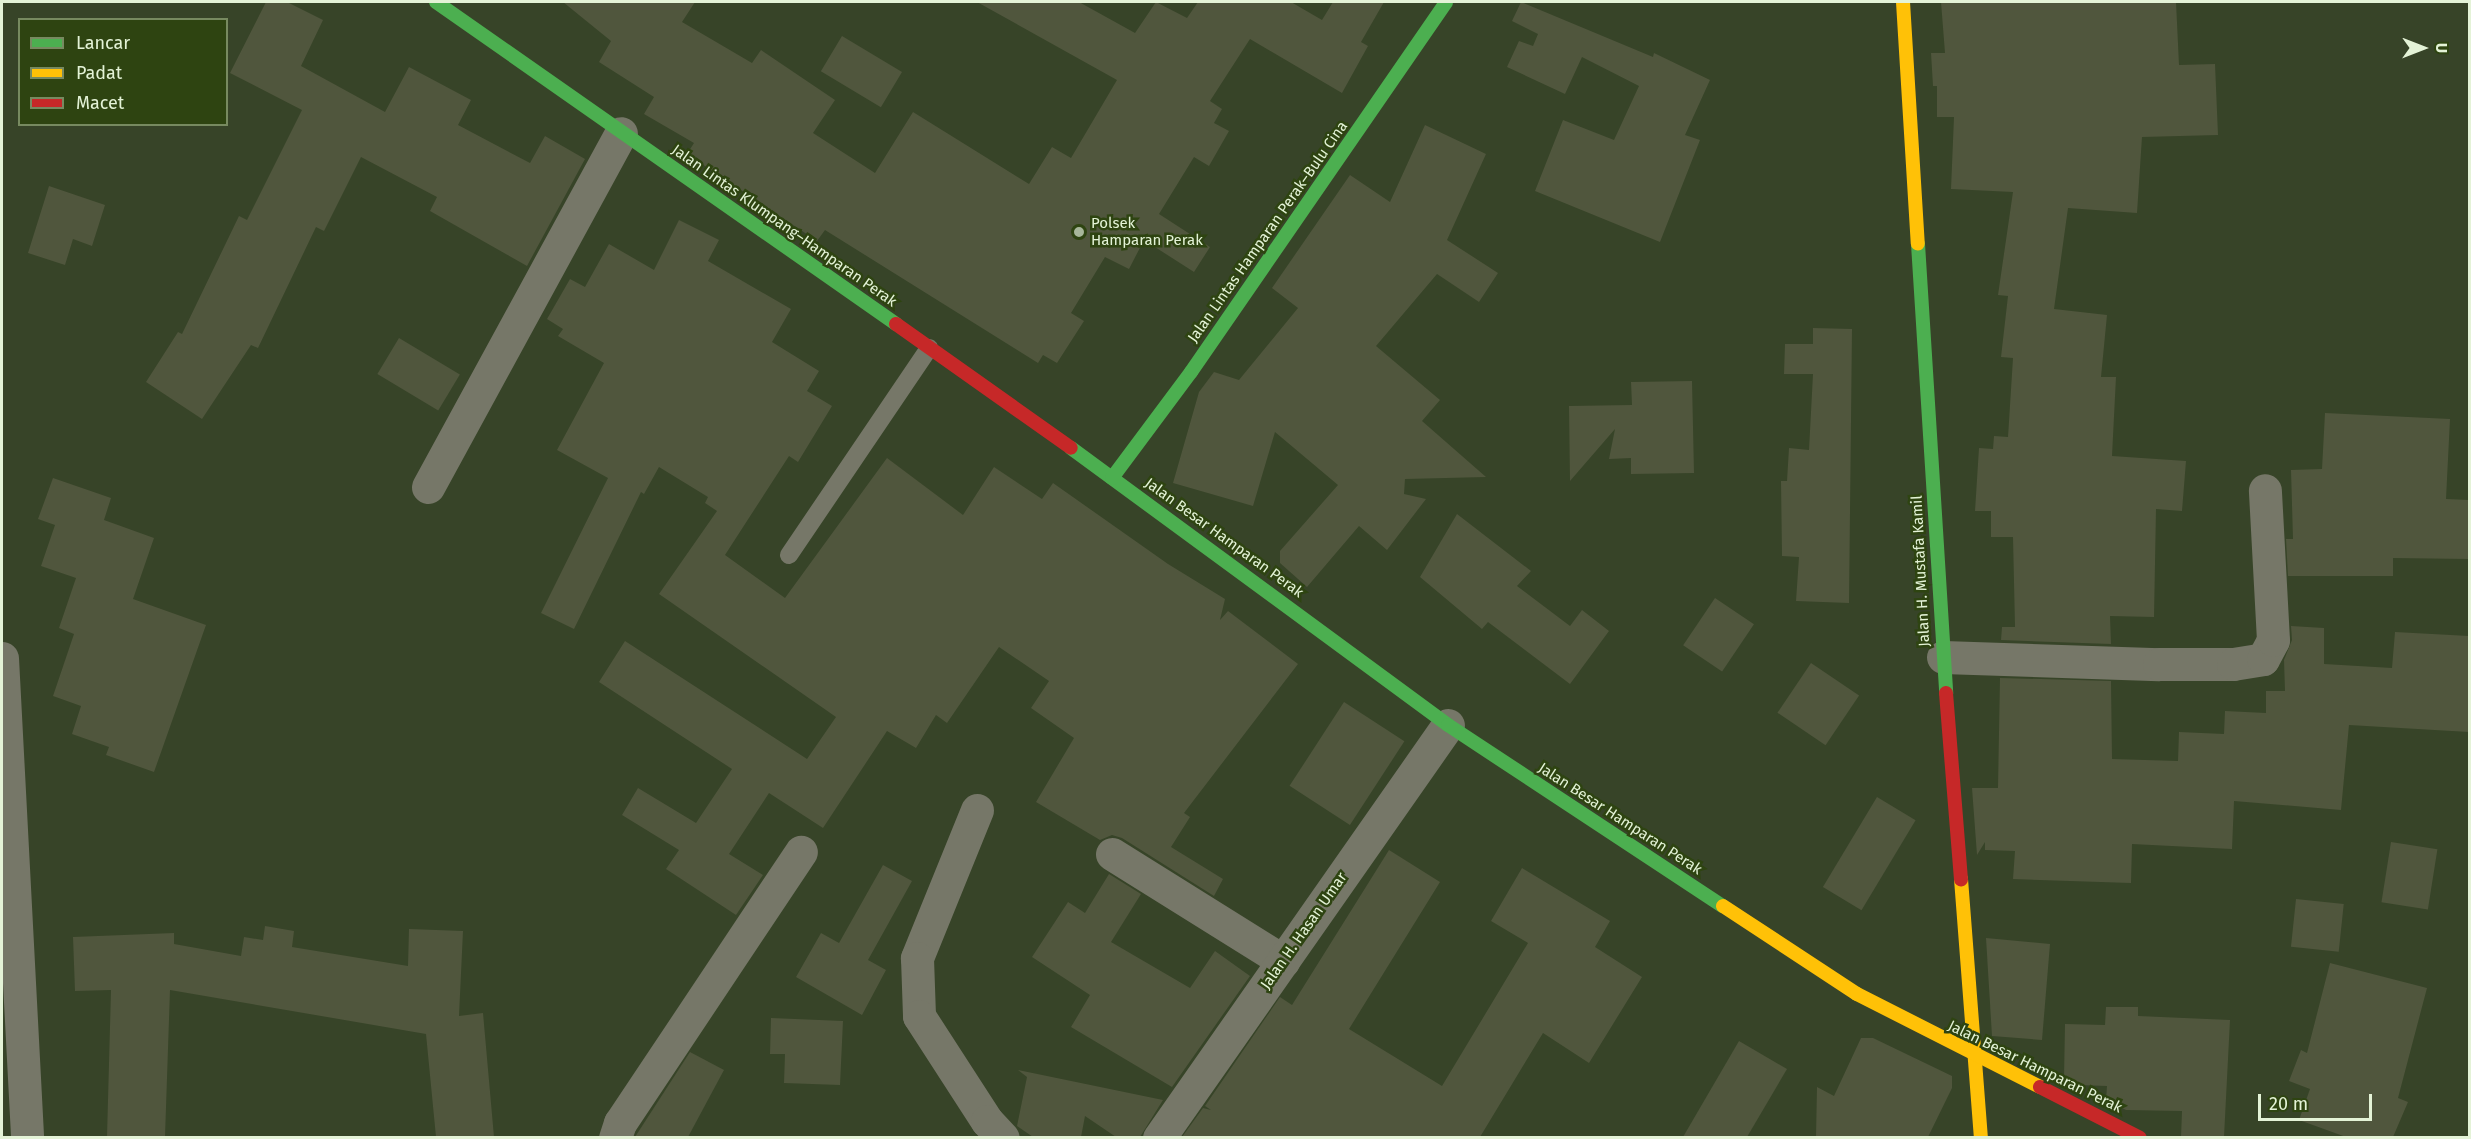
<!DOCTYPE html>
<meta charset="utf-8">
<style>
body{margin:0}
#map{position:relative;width:2471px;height:1139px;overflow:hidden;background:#374428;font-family:"Fira Sans",sans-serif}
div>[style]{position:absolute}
.building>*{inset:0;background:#50563d;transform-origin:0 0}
.lane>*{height:18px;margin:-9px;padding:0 9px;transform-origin:9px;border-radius:9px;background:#767768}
.street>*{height:33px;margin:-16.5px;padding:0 16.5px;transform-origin:16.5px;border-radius:16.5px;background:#767768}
.fast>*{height:14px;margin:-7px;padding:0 7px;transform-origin:7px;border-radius:7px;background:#4caf50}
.slow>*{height:14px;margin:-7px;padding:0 7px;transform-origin:7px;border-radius:7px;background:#ffc107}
.jam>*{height:14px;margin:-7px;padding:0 7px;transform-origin:7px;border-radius:7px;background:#c62828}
.dots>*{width:16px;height:16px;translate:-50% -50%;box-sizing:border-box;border:3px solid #2e4411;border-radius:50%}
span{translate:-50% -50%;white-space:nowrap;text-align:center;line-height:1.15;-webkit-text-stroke:5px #2e4411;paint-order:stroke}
.poi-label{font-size:15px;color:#e4f3d7}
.left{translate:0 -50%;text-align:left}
.street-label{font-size:15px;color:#e4f3d7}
.frame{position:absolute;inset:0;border:3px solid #e4f3d7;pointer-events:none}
.legend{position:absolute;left:18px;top:18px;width:210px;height:108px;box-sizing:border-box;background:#2e4411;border:2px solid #778a60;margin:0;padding:8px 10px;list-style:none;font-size:18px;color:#e4f3d7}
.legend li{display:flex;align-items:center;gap:12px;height:30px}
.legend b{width:30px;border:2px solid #778a60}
.north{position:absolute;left:2393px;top:18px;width:60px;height:60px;-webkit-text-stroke:4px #2e4411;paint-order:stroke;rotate:90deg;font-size:16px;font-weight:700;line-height:24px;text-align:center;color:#e4f3d7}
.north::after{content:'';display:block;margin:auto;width:21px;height:27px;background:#e4f3d7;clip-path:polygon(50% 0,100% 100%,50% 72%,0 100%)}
.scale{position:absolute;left:2258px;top:1094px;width:114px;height:27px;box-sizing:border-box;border:3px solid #e4f3d7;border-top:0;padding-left:8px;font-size:18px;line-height:21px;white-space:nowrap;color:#e4f3d7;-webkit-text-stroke:4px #2e4411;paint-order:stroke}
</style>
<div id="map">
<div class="building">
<i style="clip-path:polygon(266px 2px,287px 2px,323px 20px,301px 66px,385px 112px,409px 67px,471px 100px,458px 125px,530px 163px,545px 136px,585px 159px,527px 266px,430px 211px,437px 197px,361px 157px,324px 231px,316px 227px,258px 348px,251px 345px,202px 419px,146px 382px,178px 332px,182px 334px,239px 216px,247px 220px,302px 110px,230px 73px)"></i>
<i style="clip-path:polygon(563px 2px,695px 2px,682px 22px,752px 63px,761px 50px,835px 100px,813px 133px,875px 173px,913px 112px,1029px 184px,1052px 147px,1071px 158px,1117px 80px,977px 2px,1079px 2px,1135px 33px,1156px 2px,1187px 18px,1198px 2px,1291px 2px,1322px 20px,1333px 2px,1384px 2px,1361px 42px,1368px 46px,1342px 93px,1250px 39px,1210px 101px,1222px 109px,1214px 123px,1229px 131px,1209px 166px,1194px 157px,1159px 214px,1210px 247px,1194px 272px,1144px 240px,1129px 269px,1105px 257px,1071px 313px,1084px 321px,1057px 363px,1043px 355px,1038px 363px,825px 230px,817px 241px,687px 154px,694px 143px,644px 114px,654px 97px,599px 62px,611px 41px)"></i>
<i style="clip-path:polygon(1521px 2px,1653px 57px,1654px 53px,1710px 80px,1685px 135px,1700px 140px,1660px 242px,1535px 191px,1563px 120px,1614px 140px,1639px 86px,1582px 57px,1565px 94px,1507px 67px,1519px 41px,1533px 46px,1538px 34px,1512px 21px)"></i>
<i style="clip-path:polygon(1941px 2px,2176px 2px,2179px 65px,2215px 64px,2218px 135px,2142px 137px,2137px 213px,2068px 208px,2054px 309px,2107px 315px,2101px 377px,2116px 377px,2112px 456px,2186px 461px,2182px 511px,2156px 509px,2154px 617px,2110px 616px,2111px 644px,2001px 640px,2002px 627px,2015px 627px,2013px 537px,1991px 537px,1991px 511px,1975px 511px,1979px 448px,1993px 449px,1994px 436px,2008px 437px,2013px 358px,2001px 357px,2008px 296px,1998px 295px,2013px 192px,1951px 189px,1954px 117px,1937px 117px,1937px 86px,1933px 86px,1931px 53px,1945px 53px)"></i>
<i style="left:842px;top:36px;width:70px;height:41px;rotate:31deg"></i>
<i style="clip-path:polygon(1425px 125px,1486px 154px,1447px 240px,1498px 273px,1479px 302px,1437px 274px,1376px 346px,1440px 400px,1422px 421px,1486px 477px,1405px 479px,1404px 494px,1426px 499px,1387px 550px,1359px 526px,1307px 587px,1280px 563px,1280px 551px,1338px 485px,1275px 432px,1253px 506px,1173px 483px,1199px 392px,1214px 372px,1239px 380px,1298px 308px,1272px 288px,1350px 175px,1390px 202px)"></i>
<i style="clip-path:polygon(49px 186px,105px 205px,92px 246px,73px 239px,65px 265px,28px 253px)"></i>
<i style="clip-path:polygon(679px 220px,719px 240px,708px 261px,791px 309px,772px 342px,819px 371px,807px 391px,832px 406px,798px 462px,789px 456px,725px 555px,785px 598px,887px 458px,963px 515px,994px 467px,1042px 499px,1053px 483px,1168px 564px,1225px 599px,1220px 620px,1228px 611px,1298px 664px,1184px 813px,1190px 817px,1171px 847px,1223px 879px,1214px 896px,1122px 838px,1112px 835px,1100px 840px,1036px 802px,1074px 738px,1031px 708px,1049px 681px,999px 647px,947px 723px,936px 715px,916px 748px,887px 731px,823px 828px,769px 793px,729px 854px,763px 875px,736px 915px,666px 869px,679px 850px,622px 815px,638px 788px,696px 823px,732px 769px,599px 682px,625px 641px,807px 759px,836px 717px,659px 594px,717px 511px,705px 503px,708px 497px,659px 467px,644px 494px,641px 492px,574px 629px,541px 613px,608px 478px,557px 450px,604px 363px,558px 336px,563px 329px,547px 319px,570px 279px,585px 287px,609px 244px,654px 270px)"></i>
<i style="clip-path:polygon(1813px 328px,1852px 329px,1849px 603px,1796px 601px,1799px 557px,1782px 556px,1781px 481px,1787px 481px,1789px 448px,1809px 450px,1813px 374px,1784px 374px,1785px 344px,1813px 344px)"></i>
<i style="left:399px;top:338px;width:71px;height:42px;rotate:31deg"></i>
<i style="clip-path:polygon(1692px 381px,1694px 473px,1631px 474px,1631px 458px,1609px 459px,1615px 429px,1570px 481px,1569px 406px,1632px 405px,1631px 382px)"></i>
<i style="clip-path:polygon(2325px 413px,2450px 419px,2446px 499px,2469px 500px,2469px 559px,2393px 558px,2393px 576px,2288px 576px,2286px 539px,2293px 539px,2291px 470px,2322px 469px)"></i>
<i style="clip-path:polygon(53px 478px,111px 498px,104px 520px,154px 538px,133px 599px,206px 625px,154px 772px,106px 755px,109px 747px,72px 734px,81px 706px,53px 696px,74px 634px,59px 628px,76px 578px,41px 566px,55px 525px,38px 519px)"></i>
<i style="clip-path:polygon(1457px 514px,1531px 571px,1517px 586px,1570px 626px,1582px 610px,1609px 631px,1570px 684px,1488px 622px,1482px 629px,1420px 577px)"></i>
<i style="left:1715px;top:598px;width:47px;height:57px;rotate:34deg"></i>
<i style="clip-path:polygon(2291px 626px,2324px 628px,2324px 664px,2392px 668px,2395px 632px,2469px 636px,2469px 732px,2349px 725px,2341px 810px,2234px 801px,2232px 849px,2132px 844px,2131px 883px,2013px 879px,2015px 851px,1985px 850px,1985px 842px,1977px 855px,1972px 788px,1998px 788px,2000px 678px,2111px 681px,2112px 759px,2178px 761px,2179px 732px,2224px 734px,2225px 711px,2266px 713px,2266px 691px,2285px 691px,2284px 660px,2292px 640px)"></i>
<i style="left:1811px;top:663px;width:58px;height:60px;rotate:34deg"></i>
<i style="left:1344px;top:702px;width:72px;height:100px;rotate:33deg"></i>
<i style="left:1877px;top:797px;width:45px;height:105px;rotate:31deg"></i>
<i style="left:2391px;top:842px;width:47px;height:61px;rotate:9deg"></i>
<i style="clip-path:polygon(1389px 850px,1440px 882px,1349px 1029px,1442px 1086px,1528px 943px,1491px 921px,1522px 868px,1610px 921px,1595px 947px,1642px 977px,1589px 1063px,1543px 1033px,1480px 1137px,1182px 1137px,1203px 1108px,1211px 1110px,1205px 1106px,1280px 997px,1292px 1005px)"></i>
<i style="clip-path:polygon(883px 865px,912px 881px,868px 960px,886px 970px,862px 1015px,796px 977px,821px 933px,839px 943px)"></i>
<i style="clip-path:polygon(1109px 874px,1141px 894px,1111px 942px,1190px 988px,1215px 951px,1250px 976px,1172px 1087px,1071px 1027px,1090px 995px,1032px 957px,1068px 902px,1085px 913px)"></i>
<i style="left:2296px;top:899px;width:48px;height:48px;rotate:6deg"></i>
<i style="clip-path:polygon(265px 926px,294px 931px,292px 947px,408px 966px,409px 929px,463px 931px,459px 1016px,483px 1013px,494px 1137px,436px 1137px,426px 1034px,170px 990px,165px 1137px,107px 1137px,111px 990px,75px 991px,73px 937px,174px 933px,174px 944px,241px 956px,244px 937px,263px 940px)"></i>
<i style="clip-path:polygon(1986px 938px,2050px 944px,2042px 1040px,1992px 1036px)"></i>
<i style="clip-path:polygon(2330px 963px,2427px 988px,2398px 1098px,2408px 1102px,2393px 1137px,2346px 1137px,2299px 1120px,2310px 1089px,2289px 1081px,2301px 1050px,2307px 1053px)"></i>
<i style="clip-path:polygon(2106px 1007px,2138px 1007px,2138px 1016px,2230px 1020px,2224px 1137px,2181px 1137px,2182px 1111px,2126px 1110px,2106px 1100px,2107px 1086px,2077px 1085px,2064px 1078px,2065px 1024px,2105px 1025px)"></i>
<i style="clip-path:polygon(771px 1018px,843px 1021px,840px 1085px,784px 1083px,785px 1054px,770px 1054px)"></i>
<i style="clip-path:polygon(1861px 1038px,1873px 1038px,1952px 1076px,1952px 1088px,1928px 1137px,1816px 1137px,1817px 1087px,1834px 1096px)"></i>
<i style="clip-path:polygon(1739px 1041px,1787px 1069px,1747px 1137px,1683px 1137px)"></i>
<i style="clip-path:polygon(690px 1052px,724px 1070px,688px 1137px,635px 1137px)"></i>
<i style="clip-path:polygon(1018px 1070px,1163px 1100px,1140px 1137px,1116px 1137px,1085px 1116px,1081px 1137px,1033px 1137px,1017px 1126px,1027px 1077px)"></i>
</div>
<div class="lane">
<i style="left:789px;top:555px;width:250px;rotate:-55.9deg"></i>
</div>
<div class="street">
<i style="left:428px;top:487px;width:403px;rotate:-61.4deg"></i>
<i style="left:1943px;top:657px;width:216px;rotate:1.9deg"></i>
<i style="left:2159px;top:664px;width:74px"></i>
<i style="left:2233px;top:664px;width:30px;rotate:-9deg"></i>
<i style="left:2263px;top:659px;width:21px;rotate:-62deg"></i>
<i style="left:2273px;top:640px;width:150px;rotate:-93.1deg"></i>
<i style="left:2px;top:658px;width:481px;rotate:87deg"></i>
<i style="left:977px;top:810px;width:160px;rotate:112.1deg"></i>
<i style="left:917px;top:958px;width:58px;rotate:88deg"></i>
<i style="left:919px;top:1016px;width:125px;rotate:57.1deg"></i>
<i style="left:987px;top:1121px;width:23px;rotate:47deg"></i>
<i style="left:1112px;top:854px;width:202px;rotate:32deg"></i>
<i style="left:615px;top:1138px;width:16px;rotate:-72deg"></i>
<i style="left:620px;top:1123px;width:326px;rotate:-56.3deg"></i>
<i style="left:1159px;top:1138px;width:504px;rotate:-55.02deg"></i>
</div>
<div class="fast">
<i style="left:436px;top:2px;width:562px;rotate:34.99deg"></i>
<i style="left:1918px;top:244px;width:450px;rotate:86.4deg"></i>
<i style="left:1071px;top:448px;width:468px;rotate:36.3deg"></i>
<i style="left:1448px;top:725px;width:329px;rotate:33.4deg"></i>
<i style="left:1112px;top:478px;width:132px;rotate:-53.3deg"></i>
<i style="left:1191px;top:372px;width:449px;rotate:-55.4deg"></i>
</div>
<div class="slow">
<i style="left:1903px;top:2px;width:242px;rotate:86.5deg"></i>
<i style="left:1961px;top:879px;width:260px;rotate:85.6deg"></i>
<i style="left:1723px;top:906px;width:160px;rotate:33.3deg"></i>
<i style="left:1857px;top:994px;width:205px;rotate:26.9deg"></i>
</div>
<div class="jam">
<i style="left:896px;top:324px;width:214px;rotate:35.3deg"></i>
<i style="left:1946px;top:693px;width:187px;rotate:85.4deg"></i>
<i style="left:2040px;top:1087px;width:112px;rotate:27deg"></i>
</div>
<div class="dots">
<i style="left:1079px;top:232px;background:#a7b69a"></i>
</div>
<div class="poi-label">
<span class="left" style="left:1091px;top:232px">Polsek<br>Hamparan Perak</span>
</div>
<div class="street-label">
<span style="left:784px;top:226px;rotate:35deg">Jalan Lintas Klumpang–Hamparan Perak</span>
<span style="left:1268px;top:232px;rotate:-55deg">Jalan Lintas Hamparan Perak–Bulu Cina</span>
<span style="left:1224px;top:538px;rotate:36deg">Jalan Besar Hamparan Perak</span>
<span style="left:1921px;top:571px;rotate:-93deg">Jalan H. Mustafa Kamil</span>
<span style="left:1620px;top:819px;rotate:33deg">Jalan Besar Hamparan Perak</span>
<span style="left:1304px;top:931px;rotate:-55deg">Jalan H. Hasan Umar</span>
<span style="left:2035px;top:1067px;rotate:26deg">Jalan Besar Hamparan Perak</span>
</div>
<div class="frame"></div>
<ul class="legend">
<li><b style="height:8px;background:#4caf50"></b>Lancar</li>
<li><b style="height:8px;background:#ffc107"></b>Padat</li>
<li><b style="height:8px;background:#c62828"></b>Macet</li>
</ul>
<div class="north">U</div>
<div class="scale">20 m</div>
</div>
